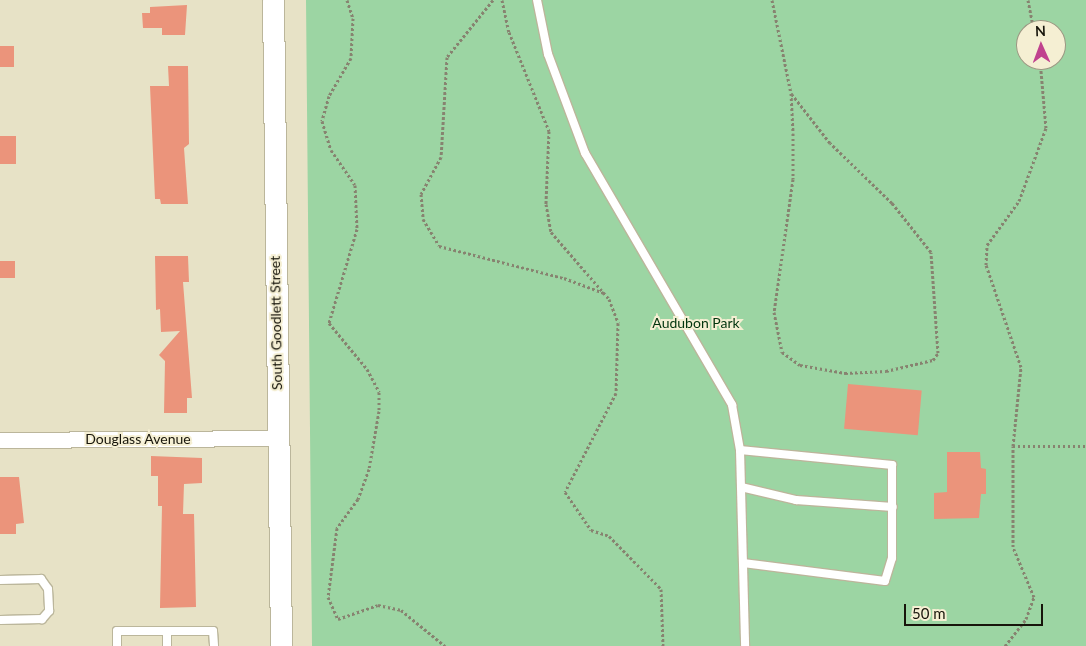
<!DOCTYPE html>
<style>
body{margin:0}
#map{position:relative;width:1086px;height:646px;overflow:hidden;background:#e7e2c6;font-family:Lato,sans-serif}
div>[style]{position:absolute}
.green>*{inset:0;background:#9cd5a3}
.building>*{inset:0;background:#eb947b;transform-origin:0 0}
.path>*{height:3px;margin-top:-1.5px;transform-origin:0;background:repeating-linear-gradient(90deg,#878370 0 2.5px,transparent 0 5px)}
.roads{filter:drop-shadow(1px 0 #bbb69b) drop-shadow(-1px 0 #bbb69b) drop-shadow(0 1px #bbb69b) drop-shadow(0 -1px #bbb69b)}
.lane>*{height:8px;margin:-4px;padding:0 4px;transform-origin:4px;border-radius:4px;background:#fff}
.street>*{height:15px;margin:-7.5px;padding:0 7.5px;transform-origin:7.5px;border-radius:7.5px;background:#fff}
.secondary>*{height:21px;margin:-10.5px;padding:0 10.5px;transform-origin:10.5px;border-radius:10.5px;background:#fff}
span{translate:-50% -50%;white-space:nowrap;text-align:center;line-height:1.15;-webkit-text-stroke:4px #f5efd3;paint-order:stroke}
.street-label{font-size:14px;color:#17150b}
.park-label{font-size:14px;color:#00340d}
.north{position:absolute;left:1016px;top:20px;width:50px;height:50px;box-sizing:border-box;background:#f5efd3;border:1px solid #9c9883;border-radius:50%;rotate:358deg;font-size:14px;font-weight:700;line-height:20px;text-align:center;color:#17150b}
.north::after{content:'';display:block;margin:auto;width:18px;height:22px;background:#c0428e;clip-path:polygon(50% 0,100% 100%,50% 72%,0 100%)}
.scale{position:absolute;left:904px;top:604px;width:139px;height:22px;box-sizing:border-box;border:2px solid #17150b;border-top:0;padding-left:6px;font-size:15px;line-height:18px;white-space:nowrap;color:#17150b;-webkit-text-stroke:4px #f5efd3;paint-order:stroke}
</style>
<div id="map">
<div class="green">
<i style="clip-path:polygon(evenodd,306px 0,1086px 0,1086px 646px,312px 646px,306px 0,1026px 30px,1056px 30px,1056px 60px,1026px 60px,1026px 30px)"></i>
</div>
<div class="building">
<i style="clip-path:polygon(187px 5px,185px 35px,162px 35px,162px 28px,143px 28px,142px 13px,150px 13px,150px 7px)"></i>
<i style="left:0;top:46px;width:14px;height:21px"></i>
<i style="clip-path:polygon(168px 66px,188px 66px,189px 144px,184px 148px,188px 204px,161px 204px,160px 199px,155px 199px,150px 86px,169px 86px)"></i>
<i style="left:16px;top:136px;width:28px;height:16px;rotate:90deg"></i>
<i style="clip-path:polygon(155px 256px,188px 256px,189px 282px,183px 282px,192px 398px,187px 398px,187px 413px,164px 413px,165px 361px,159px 355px,180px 331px,161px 332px,160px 309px,156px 310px)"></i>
<i style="left:0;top:261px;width:15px;height:17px"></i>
<i style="left:848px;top:384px;width:74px;height:45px;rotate:5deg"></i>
<i style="clip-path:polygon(947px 452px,980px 452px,981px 468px,986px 469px,986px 494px,981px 494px,979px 518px,934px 519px,934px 493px,947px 492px)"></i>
<i style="clip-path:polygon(151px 456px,202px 458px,202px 483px,184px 484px,183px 514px,194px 514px,196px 607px,160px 608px,162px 506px,158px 506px,158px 476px,151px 476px)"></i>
<i style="clip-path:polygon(0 477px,19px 477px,24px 523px,16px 524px,16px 534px,0 534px)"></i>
</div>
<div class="path">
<i style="left:347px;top:0;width:19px;rotate:72deg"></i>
<i style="left:353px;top:18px;width:40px;rotate:92.9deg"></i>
<i style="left:351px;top:58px;width:44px;rotate:120.1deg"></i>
<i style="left:329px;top:96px;width:26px;rotate:106deg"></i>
<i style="left:322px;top:121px;width:30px;rotate:73deg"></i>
<i style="left:331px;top:150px;width:42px;rotate:55.6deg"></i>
<i style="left:355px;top:185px;width:44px;rotate:87.4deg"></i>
<i style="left:357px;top:229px;width:98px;rotate:106.6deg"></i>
<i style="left:329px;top:323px;width:60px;rotate:50.4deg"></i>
<i style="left:367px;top:369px;width:26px;rotate:62deg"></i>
<i style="left:379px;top:392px;width:19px;rotate:90deg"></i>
<i style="left:379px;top:411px;width:59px;rotate:99.8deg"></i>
<i style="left:369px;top:469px;width:32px;rotate:110deg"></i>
<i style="left:358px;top:499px;width:36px;rotate:126deg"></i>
<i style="left:337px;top:528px;width:70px;rotate:97.4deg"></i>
<i style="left:328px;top:597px;width:24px;rotate:66deg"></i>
<i style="left:338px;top:619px;width:42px;rotate:-19.3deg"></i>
<i style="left:378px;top:605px;width:24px;rotate:12deg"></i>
<i style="left:401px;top:610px;width:57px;rotate:39.3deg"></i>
<i style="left:493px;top:0;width:73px;rotate:128.9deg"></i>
<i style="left:447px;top:57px;width:100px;rotate:93.4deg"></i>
<i style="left:441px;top:157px;width:42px;rotate:118.4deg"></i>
<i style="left:421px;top:194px;width:25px;rotate:85deg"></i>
<i style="left:423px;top:219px;width:31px;rotate:59deg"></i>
<i style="left:439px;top:246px;width:129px;rotate:14.4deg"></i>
<i style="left:564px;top:278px;width:43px;rotate:20.6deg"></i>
<i style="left:502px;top:0;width:33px;rotate:78deg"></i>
<i style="left:509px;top:32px;width:107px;rotate:68deg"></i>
<i style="left:549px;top:131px;width:73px;rotate:92.4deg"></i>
<i style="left:546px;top:204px;width:28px;rotate:80deg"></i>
<i style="left:551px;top:232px;width:89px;rotate:49.1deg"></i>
<i style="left:609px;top:299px;width:26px;rotate:69deg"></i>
<i style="left:618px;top:323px;width:70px;rotate:91.6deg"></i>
<i style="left:616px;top:393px;width:111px;rotate:117.3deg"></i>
<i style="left:565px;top:492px;width:46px;rotate:55.6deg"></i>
<i style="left:591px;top:530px;width:19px;rotate:18deg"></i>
<i style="left:609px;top:536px;width:74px;rotate:45.5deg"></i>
<i style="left:661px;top:589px;width:57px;rotate:88deg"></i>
<i style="left:772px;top:0;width:95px;rotate:78.5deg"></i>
<i style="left:791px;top:93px;width:40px;rotate:87.1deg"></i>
<i style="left:793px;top:133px;width:46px;rotate:90deg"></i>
<i style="left:793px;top:179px;width:134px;rotate:98.1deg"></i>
<i style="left:774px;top:312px;width:41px;rotate:78.7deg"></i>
<i style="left:782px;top:352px;width:22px;rotate:36deg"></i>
<i style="left:800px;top:365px;width:46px;rotate:10.1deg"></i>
<i style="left:845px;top:373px;width:41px;rotate:-2.8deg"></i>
<i style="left:886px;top:371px;width:48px;rotate:-13.2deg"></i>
<i style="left:933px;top:360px;width:9px;rotate:-54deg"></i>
<i style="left:938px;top:353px;width:101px;rotate:-94deg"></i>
<i style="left:931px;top:252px;width:63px;rotate:-128.5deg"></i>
<i style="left:892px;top:203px;width:86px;rotate:-135.9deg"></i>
<i style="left:830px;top:143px;width:63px;rotate:-128deg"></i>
<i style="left:1028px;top:0;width:31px;rotate:79deg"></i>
<i style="left:1013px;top:446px;width:79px;rotate:-84.2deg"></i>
<i style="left:1021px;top:367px;width:108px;rotate:-108.9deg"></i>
<i style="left:986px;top:265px;width:20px;rotate:-87deg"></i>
<i style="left:987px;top:245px;width:54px;rotate:-54deg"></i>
<i style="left:1019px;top:201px;width:78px;rotate:-69.7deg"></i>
<i style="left:1046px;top:128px;width:68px;rotate:-95deg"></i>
<i style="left:1005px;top:646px;width:34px;rotate:-52deg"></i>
<i style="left:1026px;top:619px;width:23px;rotate:-70deg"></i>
<i style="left:1034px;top:597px;width:54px;rotate:-112.8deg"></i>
<i style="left:1013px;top:547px;width:101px;rotate:-90deg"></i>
<i style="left:1013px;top:446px;width:73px"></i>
</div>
<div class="roads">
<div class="lane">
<i style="left:537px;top:0;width:55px;rotate:78.5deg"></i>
<i style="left:548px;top:54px;width:106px;rotate:69.5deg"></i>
<i style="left:585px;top:153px;width:292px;rotate:59.7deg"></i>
<i style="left:732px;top:405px;width:46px;rotate:79.9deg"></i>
<i style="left:740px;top:450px;width:196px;rotate:88.5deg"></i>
<i style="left:740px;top:450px;width:153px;rotate:5.6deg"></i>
<i style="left:892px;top:465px;width:93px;rotate:90deg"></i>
<i style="left:892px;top:558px;width:24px;rotate:107deg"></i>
<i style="left:885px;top:581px;width:143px;rotate:-172.8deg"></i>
<i style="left:741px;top:487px;width:57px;rotate:13.3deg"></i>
<i style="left:796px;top:500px;width:97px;rotate:4.1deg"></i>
<i style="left:0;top:580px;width:41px;rotate:-1.4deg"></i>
<i style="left:41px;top:579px;width:12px;rotate:55deg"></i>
<i style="left:48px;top:589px;width:22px;rotate:87deg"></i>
<i style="left:49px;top:611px;width:11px;rotate:131deg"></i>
<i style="left:42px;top:619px;width:42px;rotate:178.6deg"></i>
<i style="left:167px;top:631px;width:15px;rotate:90deg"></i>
<i style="left:117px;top:646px;width:15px;rotate:-90deg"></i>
<i style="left:117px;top:631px;width:96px"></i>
<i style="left:213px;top:631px;width:15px;rotate:86deg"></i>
</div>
<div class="street">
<i style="left:0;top:440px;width:277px;rotate:-0.4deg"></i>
</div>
<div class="secondary">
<i style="left:273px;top:0;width:646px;rotate:89.29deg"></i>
</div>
</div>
<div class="street-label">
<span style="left:276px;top:323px;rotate:-91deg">South Goodlett Street</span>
<span style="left:138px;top:439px">Douglass Avenue</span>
</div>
<div class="park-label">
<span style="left:696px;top:323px">Audubon Park</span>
</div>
<div class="north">N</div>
<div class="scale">50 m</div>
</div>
